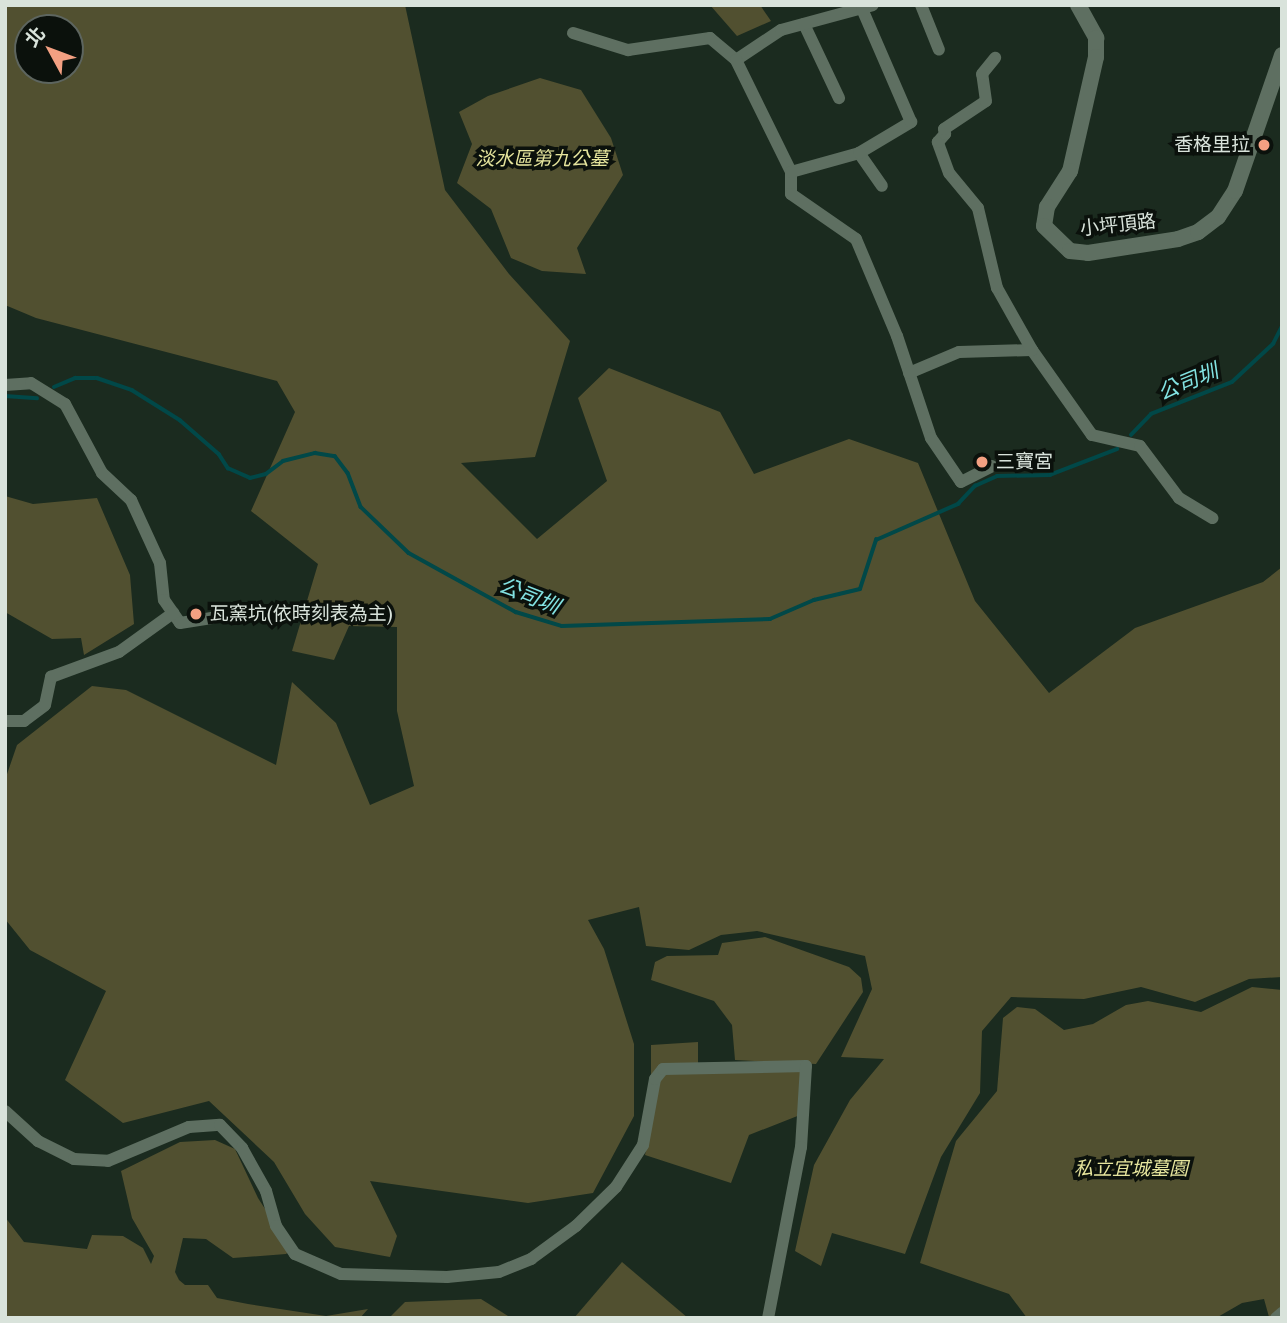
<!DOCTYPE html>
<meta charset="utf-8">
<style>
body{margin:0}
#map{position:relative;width:1287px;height:1323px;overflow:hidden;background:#1b2b1f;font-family:Lora,"Noto Sans TC",serif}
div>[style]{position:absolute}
.green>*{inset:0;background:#515030}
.stream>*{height:3.5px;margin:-1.75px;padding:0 1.75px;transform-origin:1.75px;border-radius:1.75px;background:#014848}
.street>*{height:12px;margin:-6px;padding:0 6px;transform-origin:6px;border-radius:6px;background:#5e6f61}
.secondary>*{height:16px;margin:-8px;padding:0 8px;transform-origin:8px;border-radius:8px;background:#5e6f61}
.dots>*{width:19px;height:19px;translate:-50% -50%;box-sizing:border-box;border:4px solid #0b110c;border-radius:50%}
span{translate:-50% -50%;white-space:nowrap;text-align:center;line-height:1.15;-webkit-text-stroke:7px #0b110c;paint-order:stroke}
.poi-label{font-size:19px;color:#d9e3db}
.right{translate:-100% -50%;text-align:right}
.left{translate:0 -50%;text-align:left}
.park-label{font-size:19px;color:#e6e59d;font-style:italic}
.street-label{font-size:19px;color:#d9e3db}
.water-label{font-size:21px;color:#83e3e3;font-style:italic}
.frame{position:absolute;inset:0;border:7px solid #d9e3db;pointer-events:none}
.north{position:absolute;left:14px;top:14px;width:70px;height:70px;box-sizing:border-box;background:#0b110c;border:2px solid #5d655f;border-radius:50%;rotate:311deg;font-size:19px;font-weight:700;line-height:28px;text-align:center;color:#d9e3db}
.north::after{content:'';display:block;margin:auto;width:24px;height:32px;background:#f3a082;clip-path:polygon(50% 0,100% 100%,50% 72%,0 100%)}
</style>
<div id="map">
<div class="green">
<i style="clip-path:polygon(evenodd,5px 5px,405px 5px,445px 190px,509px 274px,570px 341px,535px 457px,461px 463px,537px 539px,607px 481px,578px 398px,609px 368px,720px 412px,754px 474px,849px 439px,918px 463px,975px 601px,1049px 693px,1135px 628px,1263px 582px,1282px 567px,1282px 977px,1249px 979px,1195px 1002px,1141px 987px,1084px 999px,1011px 997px,982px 1031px,980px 1093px,941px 1157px,905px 1254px,832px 1233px,821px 1266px,795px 1251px,814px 1165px,850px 1100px,884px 1059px,841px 1057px,872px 989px,865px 956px,757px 931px,721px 935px,689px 950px,646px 946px,639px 907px,588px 920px,604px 949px,634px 1044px,634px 1116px,593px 1193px,528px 1203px,370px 1181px,397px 1236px,390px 1257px,335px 1247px,305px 1214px,274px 1162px,209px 1101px,123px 1123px,65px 1080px,106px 991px,30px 950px,5px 919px,5px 780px,17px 745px,92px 686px,126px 690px,276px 765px,292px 682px,336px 723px,370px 805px,414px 786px,397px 711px,397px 627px,349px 626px,334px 660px,292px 651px,318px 564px,251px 511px,295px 412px,277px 381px,36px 318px,5px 305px,5px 5px,28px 28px,70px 28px,70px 70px,28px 70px,28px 28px)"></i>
<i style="clip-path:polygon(710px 5px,760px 5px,771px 21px,737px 36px)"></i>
<i style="clip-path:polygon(540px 78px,581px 90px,611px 138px,623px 175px,577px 248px,586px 274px,542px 271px,511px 258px,491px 209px,457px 183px,472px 144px,459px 112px,488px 96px)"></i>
<i style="clip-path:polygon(5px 496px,33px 504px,97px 498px,130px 575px,134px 624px,84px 655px,81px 638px,52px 639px,5px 612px)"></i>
<i style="clip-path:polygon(765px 937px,849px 967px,861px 978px,863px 992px,816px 1064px,735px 1060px,732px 1025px,714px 1001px,651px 980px,655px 962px,667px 956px,718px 955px,722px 943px)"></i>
<i style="clip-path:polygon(1252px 987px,1282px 990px,1282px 1307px,1269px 1317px,1264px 1299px,1242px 1303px,1216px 1318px,1027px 1318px,1009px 1294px,920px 1263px,956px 1141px,997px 1091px,1003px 1018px,1017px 1007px,1035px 1009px,1064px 1030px,1093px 1024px,1126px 1005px,1148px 1001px,1201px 1012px)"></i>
<i style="clip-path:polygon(698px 1042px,698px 1065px,651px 1075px,651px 1045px)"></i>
<i style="clip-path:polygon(803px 1069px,800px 1115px,749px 1135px,731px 1183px,645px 1155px,662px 1072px)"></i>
<i style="clip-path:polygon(215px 1140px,235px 1149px,258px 1198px,291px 1249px,286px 1254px,233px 1258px,206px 1239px,183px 1238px,175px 1272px,179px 1280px,185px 1285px,208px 1285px,217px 1298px,248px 1304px,326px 1316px,368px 1309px,360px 1318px,5px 1318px,5px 1217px,24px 1242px,87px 1249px,92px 1235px,123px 1236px,143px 1248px,151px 1264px,154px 1256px,132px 1218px,121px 1171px,180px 1142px)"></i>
<i style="clip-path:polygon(622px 1262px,688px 1318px,574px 1318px)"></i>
<i style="clip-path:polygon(481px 1299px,511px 1318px,389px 1318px,405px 1302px)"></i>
</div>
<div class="stream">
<i style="left:54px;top:387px;width:23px;rotate:-23deg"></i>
<i style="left:75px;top:378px;width:22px"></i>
<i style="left:97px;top:378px;width:37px;rotate:19deg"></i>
<i style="left:132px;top:390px;width:57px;rotate:32deg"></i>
<i style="left:180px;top:420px;width:52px;rotate:41.1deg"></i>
<i style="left:219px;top:454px;width:17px;rotate:57deg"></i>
<i style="left:228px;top:468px;width:24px;rotate:24deg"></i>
<i style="left:250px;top:478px;width:16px;rotate:-14deg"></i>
<i style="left:266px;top:474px;width:21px;rotate:-37deg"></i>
<i style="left:283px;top:461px;width:33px;rotate:-14deg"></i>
<i style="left:315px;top:453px;width:20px;rotate:9deg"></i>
<i style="left:335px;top:456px;width:21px;rotate:53deg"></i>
<i style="left:348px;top:473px;width:36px;rotate:69deg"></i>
<i style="left:361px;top:507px;width:66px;rotate:43.8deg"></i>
<i style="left:409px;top:553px;width:122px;rotate:28.9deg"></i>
<i style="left:516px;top:612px;width:48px;rotate:16.9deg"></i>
<i style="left:562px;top:626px;width:208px;rotate:-1.9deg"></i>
<i style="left:770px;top:619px;width:48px;rotate:-23.4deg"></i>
<i style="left:814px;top:600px;width:47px;rotate:-13.4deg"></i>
<i style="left:860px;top:589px;width:52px;rotate:-71.9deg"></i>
<i style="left:876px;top:540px;width:90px;rotate:-23.7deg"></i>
<i style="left:958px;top:504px;width:25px;rotate:-47deg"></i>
<i style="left:975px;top:486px;width:24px;rotate:-24deg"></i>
<i style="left:997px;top:476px;width:53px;rotate:-1.1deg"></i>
<i style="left:1050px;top:475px;width:72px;rotate:-21.2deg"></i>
<i style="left:5px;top:396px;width:32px;rotate:4deg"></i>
<i style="left:1131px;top:435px;width:29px;rotate:-46deg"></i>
<i style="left:1151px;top:414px;width:87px;rotate:-21.6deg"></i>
<i style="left:1232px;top:382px;width:56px;rotate:-42.8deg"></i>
<i style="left:1273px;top:344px;width:20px;rotate:-63deg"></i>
</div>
<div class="street">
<i style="left:921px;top:5px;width:48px;rotate:68.2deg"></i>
<i style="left:804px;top:24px;width:82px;rotate:64.7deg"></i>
<i style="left:573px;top:33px;width:58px;rotate:17.2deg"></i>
<i style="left:628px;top:50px;width:83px;rotate:-8.3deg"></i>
<i style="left:710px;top:38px;width:34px;rotate:40deg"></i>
<i style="left:736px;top:60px;width:54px;rotate:-33.7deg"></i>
<i style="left:781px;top:30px;width:95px;rotate:-15.2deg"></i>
<i style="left:736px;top:60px;width:125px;rotate:63.8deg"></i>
<i style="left:791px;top:172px;width:22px;rotate:90deg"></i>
<i style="left:791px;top:194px;width:79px;rotate:34.7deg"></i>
<i style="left:856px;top:239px;width:105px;rotate:67.1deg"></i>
<i style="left:897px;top:336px;width:108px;rotate:71.6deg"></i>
<i style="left:931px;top:438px;width:53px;rotate:55.7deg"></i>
<i style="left:961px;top:482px;width:35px;rotate:-27deg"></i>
<i style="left:859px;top:153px;width:40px;rotate:55.1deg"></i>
<i style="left:791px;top:172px;width:71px;rotate:-15.6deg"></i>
<i style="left:859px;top:153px;width:61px;rotate:-30.8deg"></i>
<i style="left:911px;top:122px;width:123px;rotate:-113.4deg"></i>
<i style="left:1032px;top:350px;width:104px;rotate:54.8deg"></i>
<i style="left:1092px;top:435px;width:49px;rotate:12.9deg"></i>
<i style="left:1140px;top:446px;width:65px;rotate:53.1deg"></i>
<i style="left:1179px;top:498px;width:39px;rotate:31deg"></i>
<i style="left:909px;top:373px;width:54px;rotate:-22.8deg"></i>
<i style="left:959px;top:352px;width:73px;rotate:-1.6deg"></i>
<i style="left:1032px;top:350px;width:71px;rotate:-119.4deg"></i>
<i style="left:997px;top:288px;width:82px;rotate:-103.4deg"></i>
<i style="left:978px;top:208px;width:45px;rotate:-129.6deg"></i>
<i style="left:949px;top:173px;width:33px;rotate:-110deg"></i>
<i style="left:938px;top:142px;width:11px;rotate:-49deg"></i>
<i style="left:945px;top:134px;width:5px;rotate:-101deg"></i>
<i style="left:944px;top:129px;width:50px;rotate:-33.7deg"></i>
<i style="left:986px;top:101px;width:27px;rotate:-98deg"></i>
<i style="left:982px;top:74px;width:21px;rotate:-51deg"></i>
<i style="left:5px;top:385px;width:26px;rotate:-4deg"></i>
<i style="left:31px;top:383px;width:40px;rotate:32deg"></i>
<i style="left:65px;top:404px;width:78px;rotate:61.8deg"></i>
<i style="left:102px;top:473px;width:40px;rotate:43deg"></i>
<i style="left:131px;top:500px;width:69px;rotate:65.3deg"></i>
<i style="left:160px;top:563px;width:37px;rotate:84deg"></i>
<i style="left:164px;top:600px;width:28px;rotate:55deg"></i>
<i style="left:180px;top:623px;width:32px;rotate:-9deg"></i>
<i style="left:5px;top:721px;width:19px"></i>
<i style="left:24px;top:721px;width:26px;rotate:-37deg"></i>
<i style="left:45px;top:705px;width:29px;rotate:-78deg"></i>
<i style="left:51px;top:677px;width:72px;rotate:-20.2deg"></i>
<i style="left:119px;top:652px;width:67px;rotate:-35.8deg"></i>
<i style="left:5px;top:1111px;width:45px;rotate:42.3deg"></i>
<i style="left:38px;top:1141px;width:40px;rotate:26.6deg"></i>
<i style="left:74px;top:1159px;width:34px;rotate:3deg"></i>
<i style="left:108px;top:1161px;width:88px;rotate:-22.8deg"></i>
<i style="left:189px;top:1127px;width:31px;rotate:-4deg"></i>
<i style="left:220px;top:1125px;width:32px;rotate:46deg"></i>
<i style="left:242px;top:1148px;width:49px;rotate:60.8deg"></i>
<i style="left:266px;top:1191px;width:36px;rotate:74deg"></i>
<i style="left:276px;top:1226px;width:34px;rotate:56deg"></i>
<i style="left:295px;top:1254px;width:50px;rotate:23.5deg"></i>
<i style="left:341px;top:1274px;width:106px;rotate:1.6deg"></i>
<i style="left:447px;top:1277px;width:52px;rotate:-5.5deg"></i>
<i style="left:499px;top:1272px;width:35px;rotate:-22deg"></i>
<i style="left:531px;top:1259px;width:56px;rotate:-36.3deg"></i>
<i style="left:576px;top:1226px;width:56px;rotate:-44.3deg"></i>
<i style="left:616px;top:1187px;width:50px;rotate:-57.3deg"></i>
<i style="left:643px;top:1145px;width:67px;rotate:-79.7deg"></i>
<i style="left:655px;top:1079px;width:13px;rotate:-51deg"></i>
<i style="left:663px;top:1069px;width:143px;rotate:-1.2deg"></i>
<i style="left:806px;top:1066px;width:81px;rotate:93.5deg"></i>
<i style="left:801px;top:1147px;width:174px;rotate:100.9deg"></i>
<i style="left:1276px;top:1318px;width:8px;rotate:-40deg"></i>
</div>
<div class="secondary">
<i style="left:1078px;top:5px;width:38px;rotate:61deg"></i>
<i style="left:1096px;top:38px;width:19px;rotate:90deg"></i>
<i style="left:1096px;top:57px;width:117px;rotate:102.8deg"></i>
<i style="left:1070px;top:171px;width:43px;rotate:122.6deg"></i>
<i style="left:1047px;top:207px;width:19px;rotate:99deg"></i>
<i style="left:1044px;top:226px;width:36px;rotate:44deg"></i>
<i style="left:1070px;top:251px;width:18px;rotate:6deg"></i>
<i style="left:1088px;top:253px;width:91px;rotate:-8.8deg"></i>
<i style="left:1178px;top:239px;width:21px;rotate:-19deg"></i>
<i style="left:1198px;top:232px;width:25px;rotate:-37deg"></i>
<i style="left:1218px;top:217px;width:31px;rotate:-57deg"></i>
<i style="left:1235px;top:191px;width:144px;rotate:-70.9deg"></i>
</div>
<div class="dots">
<i style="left:1264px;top:145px;background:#f3a082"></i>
<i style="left:982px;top:462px;background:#f3a082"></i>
<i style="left:196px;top:614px;background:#f3a082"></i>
</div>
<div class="poi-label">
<span class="right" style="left:1250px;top:145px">香格里拉</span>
<span class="left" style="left:996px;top:462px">三寶宮</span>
<span class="left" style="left:210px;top:614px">瓦窯坑(依時刻表為主)</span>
</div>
<div class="park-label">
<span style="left:542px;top:159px">淡水區第九公墓</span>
<span style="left:1131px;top:1169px">私立宜城墓園</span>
</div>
<div class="street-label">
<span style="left:1118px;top:225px;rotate:-6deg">小坪頂路</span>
</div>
<div class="water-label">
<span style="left:1188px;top:382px;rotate:-22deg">公司圳</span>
<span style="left:529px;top:596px;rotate:22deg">公司圳</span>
</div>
<div class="frame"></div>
<div class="north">北</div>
</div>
